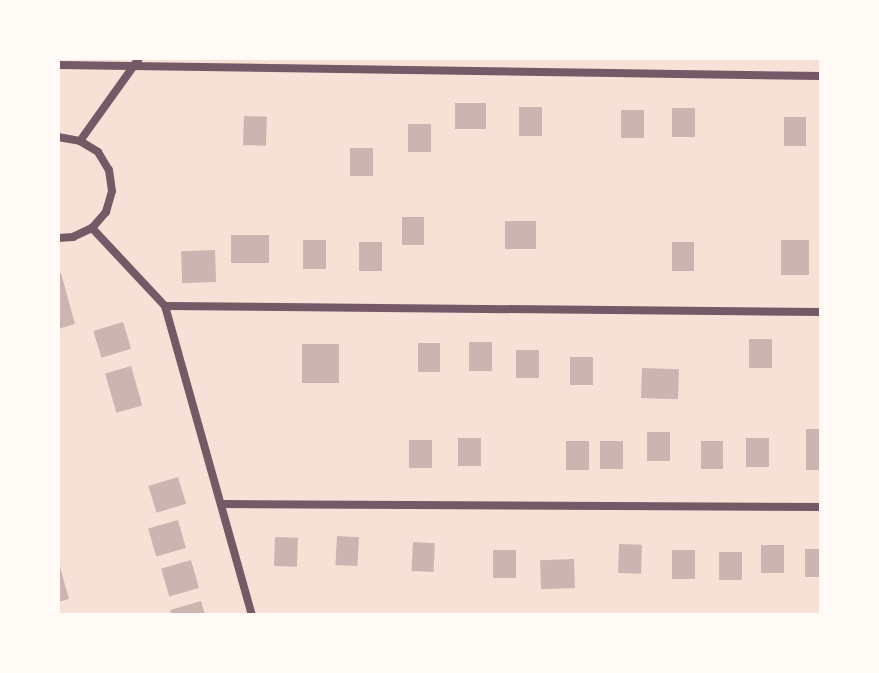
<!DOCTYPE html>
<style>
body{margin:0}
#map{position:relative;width:879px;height:673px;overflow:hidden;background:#f7e1d7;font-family:"PT Sans Narrow",sans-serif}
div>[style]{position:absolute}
.building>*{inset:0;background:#ccb4b1;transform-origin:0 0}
.minor>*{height:8px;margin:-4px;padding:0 4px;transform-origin:4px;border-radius:4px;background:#755966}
span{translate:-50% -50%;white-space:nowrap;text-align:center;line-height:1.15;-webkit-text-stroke:6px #fffaf5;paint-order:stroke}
.frame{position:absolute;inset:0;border:60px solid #fffaf5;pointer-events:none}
</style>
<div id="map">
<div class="building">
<i style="left:455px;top:103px;width:31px;height:26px"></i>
<i style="left:519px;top:107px;width:23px;height:29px"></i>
<i style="left:672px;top:108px;width:23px;height:29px"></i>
<i style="left:621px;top:110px;width:23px;height:28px"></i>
<i style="left:244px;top:116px;width:23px;height:29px;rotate:2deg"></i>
<i style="left:784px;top:117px;width:22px;height:29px"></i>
<i style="left:408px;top:124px;width:23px;height:28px"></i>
<i style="left:350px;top:148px;width:23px;height:28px"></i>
<i style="left:402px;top:217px;width:22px;height:28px"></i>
<i style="left:505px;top:221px;width:31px;height:28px"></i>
<i style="left:231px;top:235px;width:38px;height:28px"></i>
<i style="left:303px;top:240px;width:23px;height:29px"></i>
<i style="left:781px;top:240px;width:28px;height:35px"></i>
<i style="left:359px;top:242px;width:23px;height:29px"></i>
<i style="left:672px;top:242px;width:22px;height:29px"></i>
<i style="left:215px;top:250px;width:32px;height:34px;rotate:88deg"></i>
<i style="clip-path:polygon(61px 273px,75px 324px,58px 329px,58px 274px)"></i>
<i style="left:123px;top:322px;width:28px;height:31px;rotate:73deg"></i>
<i style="left:749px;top:339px;width:23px;height:29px"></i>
<i style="left:469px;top:342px;width:23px;height:29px"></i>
<i style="left:418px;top:343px;width:22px;height:29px"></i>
<i style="left:302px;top:344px;width:37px;height:39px"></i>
<i style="left:516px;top:350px;width:23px;height:28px"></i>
<i style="left:570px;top:357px;width:23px;height:28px"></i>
<i style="left:131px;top:366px;width:41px;height:27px;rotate:74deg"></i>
<i style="left:642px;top:368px;width:37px;height:30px;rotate:2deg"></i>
<i style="left:806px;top:429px;width:15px;height:41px"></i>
<i style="left:647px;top:432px;width:23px;height:29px"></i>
<i style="left:458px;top:438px;width:23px;height:28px"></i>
<i style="left:746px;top:438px;width:23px;height:29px"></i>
<i style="left:409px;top:440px;width:23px;height:28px"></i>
<i style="left:566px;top:441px;width:23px;height:29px"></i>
<i style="left:600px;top:441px;width:23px;height:28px"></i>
<i style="left:701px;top:441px;width:22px;height:28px"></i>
<i style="left:178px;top:477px;width:28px;height:31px;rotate:73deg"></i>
<i style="left:178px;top:520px;width:29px;height:31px;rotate:74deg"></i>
<i style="left:337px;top:536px;width:22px;height:29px;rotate:3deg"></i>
<i style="left:275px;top:537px;width:23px;height:29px;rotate:2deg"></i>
<i style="left:413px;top:542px;width:22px;height:29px;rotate:3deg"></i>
<i style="left:619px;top:544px;width:23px;height:29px;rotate:2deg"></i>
<i style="left:761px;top:545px;width:23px;height:28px"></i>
<i style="left:805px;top:549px;width:16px;height:28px"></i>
<i style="left:493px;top:550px;width:23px;height:28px"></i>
<i style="left:672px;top:550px;width:23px;height:29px"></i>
<i style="left:719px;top:552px;width:23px;height:28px"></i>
<i style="left:574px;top:559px;width:29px;height:34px;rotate:88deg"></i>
<i style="clip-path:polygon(58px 560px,69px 599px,58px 602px)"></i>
<i style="left:191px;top:560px;width:29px;height:31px;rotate:74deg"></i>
<i style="clip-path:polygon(201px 601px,205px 615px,172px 615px,170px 610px)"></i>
</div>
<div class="minor">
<i style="left:58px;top:65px;width:763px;rotate:0.83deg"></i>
<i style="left:58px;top:137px;width:22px;rotate:10deg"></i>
<i style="left:80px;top:141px;width:21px;rotate:31deg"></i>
<i style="left:98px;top:152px;width:21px;rotate:59deg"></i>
<i style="left:109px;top:170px;width:21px;rotate:82deg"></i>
<i style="left:112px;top:191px;width:22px;rotate:106deg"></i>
<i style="left:106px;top:212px;width:21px;rotate:131deg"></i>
<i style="left:92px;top:228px;width:21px;rotate:155deg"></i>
<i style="left:73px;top:237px;width:15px;rotate:176deg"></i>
<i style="left:80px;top:141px;width:100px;rotate:-54.4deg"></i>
<i style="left:92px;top:228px;width:107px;rotate:46.9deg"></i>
<i style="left:165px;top:306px;width:321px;rotate:74.3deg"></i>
<i style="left:165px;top:306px;width:656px;rotate:0.52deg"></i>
<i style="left:221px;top:504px;width:600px;rotate:0.29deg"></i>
</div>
<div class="frame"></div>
</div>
